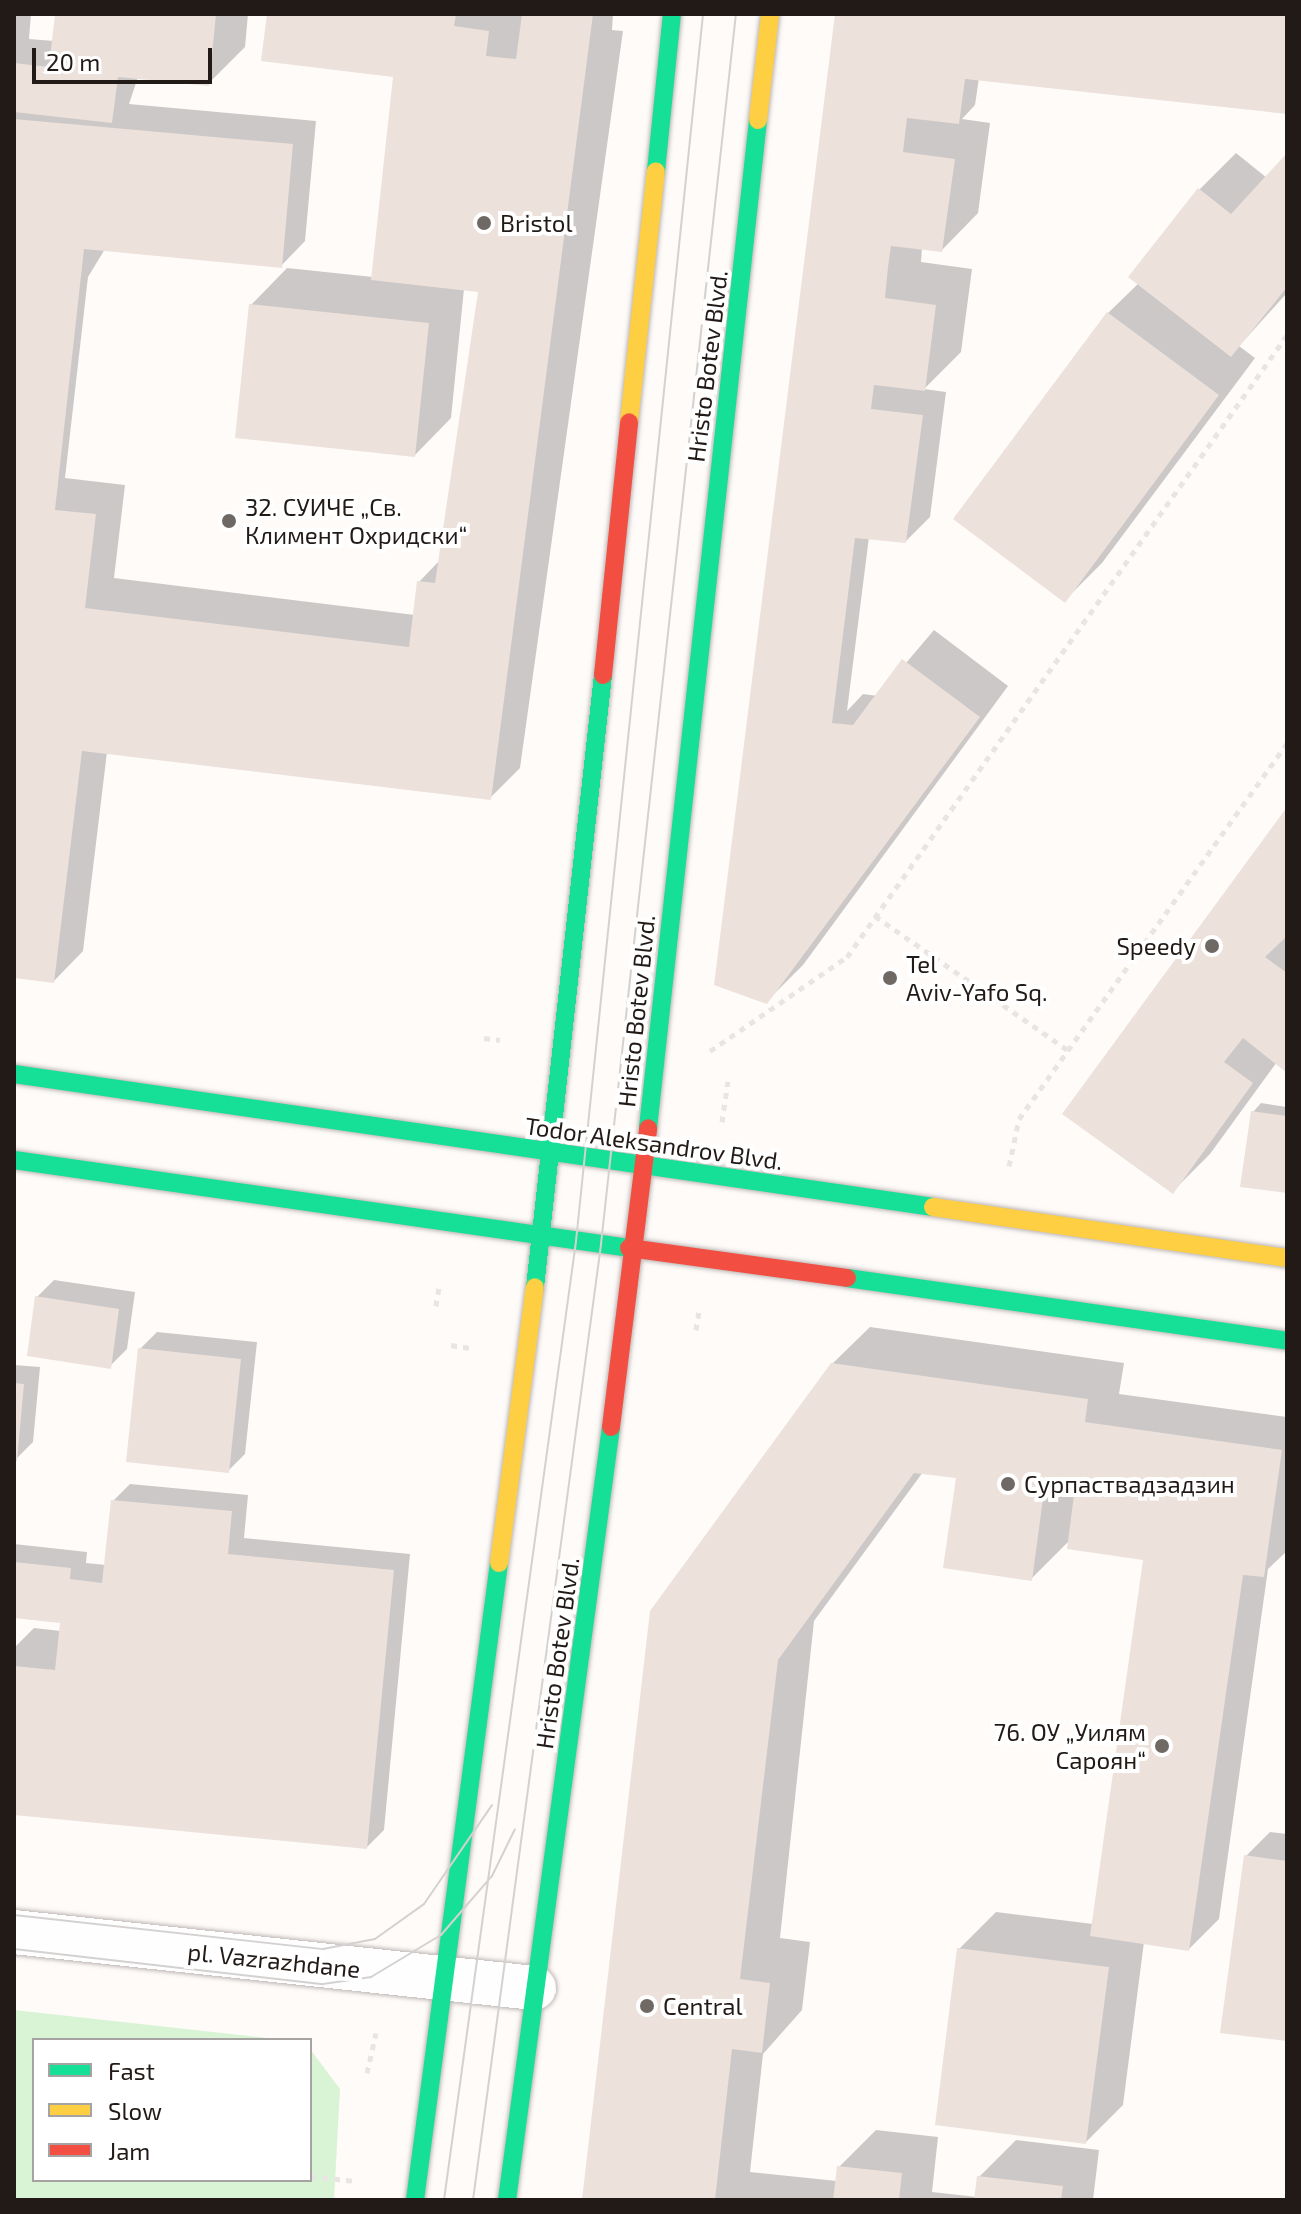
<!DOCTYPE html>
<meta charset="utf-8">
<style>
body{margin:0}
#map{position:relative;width:1301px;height:2214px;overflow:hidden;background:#fefbf9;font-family:"Exo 2",sans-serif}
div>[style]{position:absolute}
.green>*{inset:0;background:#d9f3d5}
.shadow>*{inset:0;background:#0003}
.building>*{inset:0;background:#ece1db}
.path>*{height:5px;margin-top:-2.5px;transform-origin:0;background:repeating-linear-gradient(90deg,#e7e6e5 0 6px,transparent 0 12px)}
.roads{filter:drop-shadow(0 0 2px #bdb7b5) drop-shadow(0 0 2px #bdb7b5)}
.street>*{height:44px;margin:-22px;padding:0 22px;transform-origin:22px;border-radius:22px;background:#fffefe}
.fast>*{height:18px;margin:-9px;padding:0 9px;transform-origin:9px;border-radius:9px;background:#16e098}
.slow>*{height:18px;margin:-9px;padding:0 9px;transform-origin:9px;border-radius:9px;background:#ffcf43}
.jam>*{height:18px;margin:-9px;padding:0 9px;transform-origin:9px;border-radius:9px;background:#f24e42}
.tram>*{height:2px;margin:-1px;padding:0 1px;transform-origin:1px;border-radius:1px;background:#d4d2d1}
.dots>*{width:22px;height:22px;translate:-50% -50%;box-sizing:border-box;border:4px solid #fff;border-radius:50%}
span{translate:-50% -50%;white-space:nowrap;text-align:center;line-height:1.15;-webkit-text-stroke:8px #fff;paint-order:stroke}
.poi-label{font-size:24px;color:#221a16}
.left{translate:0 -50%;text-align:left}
.right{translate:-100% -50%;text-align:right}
.street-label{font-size:24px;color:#221a16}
.frame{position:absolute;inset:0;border:16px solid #221a16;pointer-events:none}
.legend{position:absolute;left:32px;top:2038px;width:280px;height:144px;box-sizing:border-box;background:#fff;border:2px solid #a7a3a2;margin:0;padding:10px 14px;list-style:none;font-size:24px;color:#221a16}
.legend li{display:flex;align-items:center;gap:16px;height:40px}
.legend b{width:40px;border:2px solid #a7a3a2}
.scale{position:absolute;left:32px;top:48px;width:180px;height:36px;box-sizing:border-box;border:4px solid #221a16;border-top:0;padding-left:10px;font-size:24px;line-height:28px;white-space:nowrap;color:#221a16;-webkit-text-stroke:6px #fff;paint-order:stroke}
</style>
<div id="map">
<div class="green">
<div style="clip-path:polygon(14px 2010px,285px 2040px,34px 2040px,34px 2180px,310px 2180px,310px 2049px,340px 2089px,334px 2200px,14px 2200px)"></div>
</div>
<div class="shadow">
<div style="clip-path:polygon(14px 14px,31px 14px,29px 39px,54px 41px,57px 14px,248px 14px,245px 47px,208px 84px,138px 77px,129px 104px,316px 121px,305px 241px,281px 266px,105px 249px,88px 277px,65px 478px,125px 485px,114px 578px,415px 615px,419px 582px,440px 560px,480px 290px,464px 289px,451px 418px,415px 455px,251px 305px,287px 268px,373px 277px,395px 75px,269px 14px,613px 14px,612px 30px,623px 31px,520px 768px,490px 798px,107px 752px,83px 951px,54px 981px,14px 976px)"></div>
<div style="clip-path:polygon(837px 14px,1287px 14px,1287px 112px,979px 78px,975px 105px,962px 119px,990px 123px,978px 213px,942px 250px,922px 248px,921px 262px,972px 269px,961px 352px,924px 389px,946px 392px,930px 517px,906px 541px,869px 537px,847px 711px,863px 694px,878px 696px,934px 630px,1008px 686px,803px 965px,766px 1002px)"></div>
<div style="clip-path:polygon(1236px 153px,1267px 178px,1287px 156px,1287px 293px,1239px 346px,1255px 358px,1102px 563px,1065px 600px,1108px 313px,1139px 283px,1199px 190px)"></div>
<div style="clip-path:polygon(1287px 810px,1287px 1070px,1277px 1062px,1210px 1154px,1173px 1191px)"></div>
<div style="clip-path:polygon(1261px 1103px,1287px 1107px,1287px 1191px,1253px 1112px)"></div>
<div style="clip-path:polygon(54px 1280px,135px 1292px,127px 1349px,110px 1366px,37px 1297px)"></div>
<div style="clip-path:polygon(870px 1327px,1124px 1363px,1119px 1394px,1287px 1417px,1287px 1551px,1268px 1569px,1219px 1919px,1189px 1949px,1144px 1942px,1123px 2105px,1086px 2142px,959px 1949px,996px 1912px,1093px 1924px,1146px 1559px,1070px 1540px,1031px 1579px,958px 1476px,923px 1472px,814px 1621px,780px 1938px,810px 1942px,802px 2010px,763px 2054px,750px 2172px,837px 2181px,839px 2167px,876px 2130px,938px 2137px,932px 2192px,977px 2197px,979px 2177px,1016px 2140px,1099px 2150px,1093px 2200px,584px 2200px,832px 1364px)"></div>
<div style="clip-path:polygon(157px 1332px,257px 1342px,245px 1454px,228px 1471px,140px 1349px)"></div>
<div style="clip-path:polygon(14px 1365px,40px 1367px,33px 1442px,16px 1459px)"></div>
<div style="clip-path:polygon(130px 1484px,248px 1495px,244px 1538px,410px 1554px,384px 1830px,367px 1847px,14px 1813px,14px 1648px,34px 1628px,61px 1631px,62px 1621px,14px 1616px,14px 1544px,87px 1552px,86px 1563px,106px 1565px,113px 1501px)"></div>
<div style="clip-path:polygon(1270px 1832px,1287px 1834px,1287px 2039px,1246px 1856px)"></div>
</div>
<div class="building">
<div style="clip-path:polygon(55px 14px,216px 14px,209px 86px,118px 77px,112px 123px,14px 112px,14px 63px,49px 67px)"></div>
<div style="clip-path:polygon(267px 14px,456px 14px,454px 26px,489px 31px,486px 56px,516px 59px,522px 14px,593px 14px,491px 800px,82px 751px,54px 983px,14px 978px,14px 119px,293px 144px,282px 268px,84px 249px,55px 510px,96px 514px,85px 608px,409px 647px,417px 581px,435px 583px,478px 292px,371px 280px,393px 77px,261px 61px)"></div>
<div style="clip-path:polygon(835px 14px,1287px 14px,1287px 114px,965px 79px,959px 124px,907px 118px,903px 152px,955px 159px,942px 252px,891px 246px,888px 267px,885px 298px,936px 305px,925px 391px,874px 385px,871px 409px,923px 415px,906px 543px,855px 538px,832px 723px,853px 725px,902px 659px,980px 717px,767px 1004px,714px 985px)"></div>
<div style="clip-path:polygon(1287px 153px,1287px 287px,1231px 357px,1128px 277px,1198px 188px,1231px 214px)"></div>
<div style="clip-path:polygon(249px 304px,429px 323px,415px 457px,235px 438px)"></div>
<div style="clip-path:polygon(1107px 312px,1219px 395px,1065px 603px,953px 519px)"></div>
<div style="clip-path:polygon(1287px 807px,1287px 936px,1265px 957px,1287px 973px,1287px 1073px,1243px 1038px,1224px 1062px,1253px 1083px,1173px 1194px,1062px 1114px)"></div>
<div style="clip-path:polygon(1251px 1111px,1287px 1116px,1287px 1193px,1240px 1187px)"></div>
<div style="clip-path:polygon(35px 1296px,119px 1309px,111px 1369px,27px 1356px)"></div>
<div style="clip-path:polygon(138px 1348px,241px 1359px,229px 1473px,126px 1462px)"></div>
<div style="clip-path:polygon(831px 1363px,1088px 1399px,1085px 1422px,1282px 1450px,1264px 1577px,1243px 1575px,1189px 1951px,1090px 1936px,1143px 1560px,1067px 1549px,1074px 1495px,1044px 1491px,1032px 1581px,943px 1568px,956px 1478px,914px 1473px,778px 1660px,740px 1979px,770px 1983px,762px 2053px,732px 2049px,715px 2200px,582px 2200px,650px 1611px)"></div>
<div style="clip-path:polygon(14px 1383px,24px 1384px,17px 1461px,14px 1461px)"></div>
<div style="clip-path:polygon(111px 1500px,232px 1511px,228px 1554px,394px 1570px,367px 1849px,14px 1815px,14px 1666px,55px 1670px,60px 1623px,14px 1618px,14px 1562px,71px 1568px,70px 1579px,102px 1583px)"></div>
<div style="clip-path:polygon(1244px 1855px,1287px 1861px,1287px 2041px,1220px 2033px)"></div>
<div style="clip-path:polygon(957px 1948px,1109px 1967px,1086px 2144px,935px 2125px)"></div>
<div style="clip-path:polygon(837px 2166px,902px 2173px,899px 2200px,833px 2200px)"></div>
<div style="clip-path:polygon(977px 2176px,1063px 2186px,1061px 2200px,974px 2200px)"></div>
</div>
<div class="path">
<div style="left:875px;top:916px;width:235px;rotate:34.8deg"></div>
<div style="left:484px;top:1038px;width:16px;rotate:7deg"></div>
<div style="left:710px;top:1051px;width:166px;rotate:-34.5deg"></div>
<div style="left:847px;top:957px;width:762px;rotate:-54.72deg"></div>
<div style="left:722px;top:1122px;width:41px;rotate:-81.7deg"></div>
<div style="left:1009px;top:1166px;width:48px;rotate:-78deg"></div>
<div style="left:1019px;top:1119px;width:462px;rotate:-54.5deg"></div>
<div style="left:436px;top:1306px;width:19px;rotate:-81deg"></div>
<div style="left:696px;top:1330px;width:19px;rotate:-81deg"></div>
<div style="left:451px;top:1345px;width:19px;rotate:9deg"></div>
<div style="left:367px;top:2073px;width:41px;rotate:-77.3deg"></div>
<div style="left:310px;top:2176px;width:45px;rotate:6.3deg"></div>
</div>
<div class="roads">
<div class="street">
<div style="left:14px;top:1932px;width:523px;rotate:6.15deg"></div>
</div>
<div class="fast">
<div style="left:656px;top:171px;width:158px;rotate:-84.2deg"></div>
<div style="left:14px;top:1074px;width:929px;rotate:8.23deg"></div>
<div style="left:648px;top:1128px;width:1014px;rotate:-83.77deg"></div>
<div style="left:14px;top:1160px;width:621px;rotate:8.14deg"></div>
<div style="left:847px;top:1278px;width:444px;rotate:8.1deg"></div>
<div style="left:535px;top:1287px;width:616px;rotate:-83.66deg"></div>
<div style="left:415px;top:2200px;width:643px;rotate:-82.49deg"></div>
<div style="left:507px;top:2200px;width:780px;rotate:-82.34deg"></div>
</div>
<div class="slow">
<div style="left:758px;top:120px;width:107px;rotate:-83.5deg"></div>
<div style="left:629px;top:422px;width:252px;rotate:-83.9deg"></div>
<div style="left:933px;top:1207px;width:358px;rotate:8.2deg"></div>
<div style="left:499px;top:1563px;width:278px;rotate:-82.6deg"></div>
</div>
<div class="jam">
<div style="left:603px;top:675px;width:254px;rotate:-84.1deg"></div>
<div style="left:629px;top:1248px;width:220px;rotate:7.8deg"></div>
<div style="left:611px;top:1427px;width:301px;rotate:-82.9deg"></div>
</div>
</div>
<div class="tram">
<div style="left:14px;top:1915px;width:311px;rotate:6.3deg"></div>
<div style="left:323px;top:1949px;width:53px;rotate:-10.9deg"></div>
<div style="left:375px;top:1939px;width:60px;rotate:-35.5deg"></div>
<div style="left:424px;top:1904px;width:120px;rotate:-55.5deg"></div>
<div style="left:14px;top:1949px;width:311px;rotate:6.5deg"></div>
<div style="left:323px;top:1984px;width:49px;rotate:-8.3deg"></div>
<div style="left:371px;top:1977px;width:82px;rotate:-31deg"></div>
<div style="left:441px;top:1935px;width:78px;rotate:-49.2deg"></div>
<div style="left:492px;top:1876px;width:52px;rotate:-63.9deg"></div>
<div style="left:444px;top:2200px;width:968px;rotate:-82.16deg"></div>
<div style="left:576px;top:1241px;width:1234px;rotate:-84.09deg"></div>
<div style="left:473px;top:2200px;width:965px;rotate:-82.37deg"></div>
<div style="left:601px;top:1244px;width:1237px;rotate:-83.74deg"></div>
</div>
<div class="dots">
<div style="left:484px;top:223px;background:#6f6965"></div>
<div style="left:229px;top:521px;background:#6f6965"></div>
<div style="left:1212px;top:946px;background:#6f6965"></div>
<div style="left:890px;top:978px;background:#6f6965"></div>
<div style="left:1008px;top:1484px;background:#6f6965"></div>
<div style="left:1162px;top:1746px;background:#6f6965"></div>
<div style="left:647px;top:2006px;background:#6f6965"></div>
</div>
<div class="poi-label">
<span class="left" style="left:500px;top:223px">Bristol</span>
<span class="left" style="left:245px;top:521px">32. СУИЧЕ „Св.<br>Климент Охридски“</span>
<span class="right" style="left:1196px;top:946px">Speedy</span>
<span class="left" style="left:906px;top:978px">Tel<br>Aviv-Yafo Sq.</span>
<span class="left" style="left:1024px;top:1484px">Сурпаствадзадзин</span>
<span class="right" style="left:1146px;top:1746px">76. ОУ „Уилям<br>Сароян“</span>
<span class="left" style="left:663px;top:2006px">Central</span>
</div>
<div class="street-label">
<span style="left:707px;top:366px;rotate:-83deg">Hristo Botev Blvd.</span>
<span style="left:636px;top:1011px;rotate:-84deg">Hristo Botev Blvd.</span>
<span style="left:654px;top:1143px;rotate:8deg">Todor Aleksandrov Blvd.</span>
<span style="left:557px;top:1653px;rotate:-82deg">Hristo Botev Blvd.</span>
<span style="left:274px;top:1960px;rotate:6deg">pl. Vazrazhdane</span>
</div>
<div class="frame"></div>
<ul class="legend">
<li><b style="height:10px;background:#16e098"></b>Fast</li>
<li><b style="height:10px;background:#ffcf43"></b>Slow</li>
<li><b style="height:10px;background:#f24e42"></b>Jam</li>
</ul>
<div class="scale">20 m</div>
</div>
